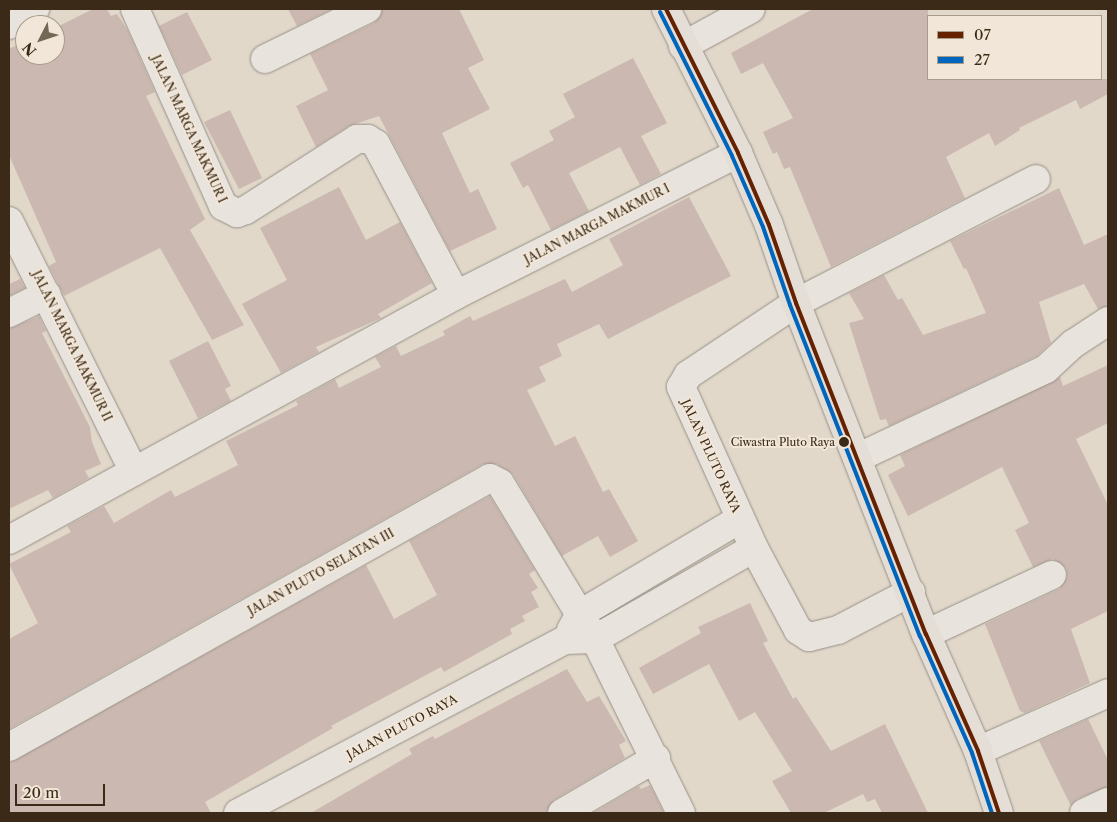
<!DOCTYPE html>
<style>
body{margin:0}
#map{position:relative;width:1117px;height:822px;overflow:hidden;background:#e1d8ca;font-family:"Libre Caslon Text",serif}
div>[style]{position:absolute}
.building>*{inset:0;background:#cbb8b0}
.roads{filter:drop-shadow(0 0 1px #979086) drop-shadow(0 0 1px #979086)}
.minor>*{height:28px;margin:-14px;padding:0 14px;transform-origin:14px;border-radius:14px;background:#e8e3dc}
.major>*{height:28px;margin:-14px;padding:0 14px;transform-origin:14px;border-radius:14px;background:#e4ded6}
.bus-1>*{height:4px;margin:-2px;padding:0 2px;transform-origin:2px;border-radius:2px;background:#620}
.bus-2>*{height:4px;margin:-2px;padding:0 2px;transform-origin:2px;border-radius:2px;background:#0065bd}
.dots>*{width:14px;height:14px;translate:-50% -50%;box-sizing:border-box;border:2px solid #f1e6d7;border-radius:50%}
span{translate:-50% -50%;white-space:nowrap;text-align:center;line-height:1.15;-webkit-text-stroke:4px #f1e6d7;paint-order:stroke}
.bus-label{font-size:11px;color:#3a2a17}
.right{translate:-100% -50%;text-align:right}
.street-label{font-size:12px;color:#3a2a17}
.frame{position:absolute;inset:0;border:10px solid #3a2a17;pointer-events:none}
.legend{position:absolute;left:927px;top:15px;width:175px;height:65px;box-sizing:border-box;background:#f1e6d7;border:1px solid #a89b8a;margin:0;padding:6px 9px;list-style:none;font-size:15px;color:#3a2a17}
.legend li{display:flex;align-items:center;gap:10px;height:25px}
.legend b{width:25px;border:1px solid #a89b8a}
.north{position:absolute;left:15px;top:15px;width:50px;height:50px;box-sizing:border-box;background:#f1e6d7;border:1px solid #a89b8a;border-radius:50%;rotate:229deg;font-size:14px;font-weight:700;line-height:20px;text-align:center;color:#3a2a17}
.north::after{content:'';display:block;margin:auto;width:18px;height:22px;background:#746756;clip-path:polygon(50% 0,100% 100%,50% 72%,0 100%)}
.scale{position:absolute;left:15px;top:784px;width:90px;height:22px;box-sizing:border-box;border:2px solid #3a2a17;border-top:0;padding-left:6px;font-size:15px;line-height:18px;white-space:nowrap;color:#3a2a17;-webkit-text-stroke:4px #f1e6d7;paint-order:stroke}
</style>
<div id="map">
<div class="building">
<div style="clip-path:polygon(93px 9px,107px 9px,111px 16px,117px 14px,128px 31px,155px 92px,146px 96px,205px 219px,190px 230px,244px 325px,212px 340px,160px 248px,64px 296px,49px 266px,56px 262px,9px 155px,9px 49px,25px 41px,25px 55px,55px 55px,55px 28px)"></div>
<div style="clip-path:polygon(288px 9px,332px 9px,297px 26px)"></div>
<div style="clip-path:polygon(382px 9px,459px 9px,484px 60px,468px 68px,490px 109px,442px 133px,470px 193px,478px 189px,497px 229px,450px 251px,379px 116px,349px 126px,316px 147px,296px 106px,328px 90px,310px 54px,374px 23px)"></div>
<div style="clip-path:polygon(813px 9px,928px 9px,928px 79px,1108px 79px,1108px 94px,1080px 109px,1076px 100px,1019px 128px,1020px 130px,995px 146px,989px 133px,946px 157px,965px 198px,831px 267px,790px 167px,784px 169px,777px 152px,773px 154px,763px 132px,793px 118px,763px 63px,741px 74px,731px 53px)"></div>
<div style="clip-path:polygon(187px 12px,212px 60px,182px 75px,159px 26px)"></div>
<div style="clip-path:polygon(633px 58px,667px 123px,641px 136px,661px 174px,640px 185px,620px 147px,569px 173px,589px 211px,551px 230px,528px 185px,523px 188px,510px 163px,554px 140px,549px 131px,575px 117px,563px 94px)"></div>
<div style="clip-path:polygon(230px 110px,262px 178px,239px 189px,204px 122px)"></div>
<div style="clip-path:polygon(339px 187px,366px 240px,400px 222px,432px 283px,378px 314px,381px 318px,316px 347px,319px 352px,281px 373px,242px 304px,287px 280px,260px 228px)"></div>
<div style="clip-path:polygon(1059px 188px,1084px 245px,1108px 234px,1108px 306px,1098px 309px,1084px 284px,1039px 302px,1051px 343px,1037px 356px,889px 426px,886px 419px,880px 420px,849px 323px,864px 319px,849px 293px,884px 275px,898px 300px,902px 298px,923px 335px,986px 313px,966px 268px,964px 269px,950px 241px)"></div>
<div style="clip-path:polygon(689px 197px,731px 276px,608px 339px,599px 324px,557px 344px,562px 356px,539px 367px,546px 381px,527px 390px,555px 446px,575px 436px,603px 492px,609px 489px,638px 541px,610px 557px,598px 536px,562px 556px,513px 474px,497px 464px,483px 464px,9px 729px,9px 639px,38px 623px,9px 564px,71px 532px,67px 526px,104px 506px,114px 523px,171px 490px,175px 497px,238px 465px,226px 441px,298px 405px,296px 401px,335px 379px,339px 388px,381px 367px,375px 357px,396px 346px,401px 356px,445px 335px,443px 331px,470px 316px,473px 321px,565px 279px,572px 292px,623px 265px,609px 239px)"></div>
<div style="clip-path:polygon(20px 279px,25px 288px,9px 296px,9px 284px)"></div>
<div style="clip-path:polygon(39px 316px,46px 331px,42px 333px,90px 427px,92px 442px,101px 464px,85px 471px,89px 478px,53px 498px,48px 490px,9px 509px,9px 329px)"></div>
<div style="clip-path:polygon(208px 341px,231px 386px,225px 389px,231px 401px,198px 418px,169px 361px)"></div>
<div style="clip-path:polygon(1108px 365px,1108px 423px,1076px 439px,1108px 505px,1108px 611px,1071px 629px,1090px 683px,1025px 713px,1020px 711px,985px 624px,1059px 589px,1067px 577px,1066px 568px,1053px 559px,1033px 567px,1015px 530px,1029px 523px,1002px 467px,908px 516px,888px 475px,905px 466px,900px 455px,1060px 377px,1063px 386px)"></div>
<div style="clip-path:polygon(490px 496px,535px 570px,529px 574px,538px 588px,531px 592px,539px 607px,522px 616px,525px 621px,510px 629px,512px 634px,444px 672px,441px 667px,331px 726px,333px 728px,205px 802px,211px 813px,9px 813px,9px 763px,366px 565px,394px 619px,437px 595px,409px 541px)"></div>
<div style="clip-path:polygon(750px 603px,768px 641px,763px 643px,793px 699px,796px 697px,831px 751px,885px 724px,928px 813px,882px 813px,875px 799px,867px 802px,863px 794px,824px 813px,791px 813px,772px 781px,792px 771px,755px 712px,739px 721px,709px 664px,653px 694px,639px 668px,701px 633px,698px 627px)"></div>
<div style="clip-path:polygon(567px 669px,587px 702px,599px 696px,626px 741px,619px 745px,625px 758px,554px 800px,546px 813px,311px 813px,412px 754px,409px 749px,433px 736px,435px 739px)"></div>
<div style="clip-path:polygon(1088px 719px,1108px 760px,1108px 787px,1077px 799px,1071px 806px,1039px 741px)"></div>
<div style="clip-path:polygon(650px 785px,664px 813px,593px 813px,639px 786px,641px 789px)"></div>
</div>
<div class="roads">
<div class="minor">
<div style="left:135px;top:9px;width:216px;rotate:65.9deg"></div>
<div style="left:223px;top:206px;width:16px;rotate:27deg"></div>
<div style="left:237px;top:213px;width:9px;rotate:-18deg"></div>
<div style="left:246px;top:210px;width:132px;rotate:-32.6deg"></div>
<div style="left:357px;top:139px;width:11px"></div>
<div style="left:368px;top:139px;width:9px;rotate:32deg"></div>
<div style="left:376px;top:144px;width:171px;rotate:62.1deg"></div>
<div style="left:9px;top:25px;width:31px;rotate:-32deg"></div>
<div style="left:683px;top:46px;width:77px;rotate:-28.6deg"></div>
<div style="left:265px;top:59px;width:114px;rotate:-26.1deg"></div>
<div style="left:9px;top:221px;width:280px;rotate:63.5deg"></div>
<div style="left:9px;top:313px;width:42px;rotate:-26.6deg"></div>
<div style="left:857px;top:458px;width:209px;rotate:-25.2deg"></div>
<div style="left:1046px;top:369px;width:37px;rotate:-43deg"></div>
<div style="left:1073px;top:344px;width:42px;rotate:-33.3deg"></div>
<div style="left:9px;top:540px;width:510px;rotate:-28.73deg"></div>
<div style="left:456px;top:295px;width:316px;rotate:-26.7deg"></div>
<div style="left:911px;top:592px;width:82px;rotate:152.5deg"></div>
<div style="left:838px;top:630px;width:30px;rotate:166deg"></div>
<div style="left:809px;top:637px;width:13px;rotate:-148deg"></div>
<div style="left:798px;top:630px;width:93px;rotate:-118.2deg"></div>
<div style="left:754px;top:548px;width:177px;rotate:-114.4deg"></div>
<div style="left:681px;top:387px;width:14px;rotate:-60deg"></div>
<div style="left:688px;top:375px;width:130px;rotate:-33.7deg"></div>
<div style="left:796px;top:303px;width:270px;rotate:-27.3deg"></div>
<div style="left:571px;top:630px;width:18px;rotate:-61deg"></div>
<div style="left:580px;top:614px;width:186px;rotate:-30.7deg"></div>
<div style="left:926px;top:634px;width:139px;rotate:-25.1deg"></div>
<div style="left:9px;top:747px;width:551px;rotate:-29.22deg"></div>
<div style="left:490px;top:478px;width:11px;rotate:27deg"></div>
<div style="left:500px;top:483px;width:183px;rotate:58.7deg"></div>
<div style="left:595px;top:639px;width:194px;rotate:63.7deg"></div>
<div style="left:978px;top:751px;width:142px;rotate:-24deg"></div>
<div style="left:238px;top:813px;width:370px;rotate:-27.9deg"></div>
<div style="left:565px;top:640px;width:30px;rotate:-2deg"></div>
<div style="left:595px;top:639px;width:183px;rotate:-29.8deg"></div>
<div style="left:562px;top:813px;width:109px;rotate:-30.3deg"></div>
<div style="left:1084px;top:813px;width:26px;rotate:-25deg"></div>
</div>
<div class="major">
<div style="left:666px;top:9px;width:161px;rotate:63.4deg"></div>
<div style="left:738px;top:153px;width:78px;rotate:66.7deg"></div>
<div style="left:769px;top:225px;width:83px;rotate:70.9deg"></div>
<div style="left:796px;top:303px;width:356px;rotate:68.6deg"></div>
<div style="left:926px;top:634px;width:128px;rotate:66deg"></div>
<div style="left:978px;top:751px;width:65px;rotate:71.3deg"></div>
</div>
</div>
<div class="bus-1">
<div style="left:666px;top:9px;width:161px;rotate:63.4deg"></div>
<div style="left:738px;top:153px;width:78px;rotate:66.7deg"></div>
<div style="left:769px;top:225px;width:83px;rotate:70.9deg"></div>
<div style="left:796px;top:303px;width:356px;rotate:68.6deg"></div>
<div style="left:926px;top:634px;width:128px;rotate:66deg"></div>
<div style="left:978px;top:751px;width:65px;rotate:71.3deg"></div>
</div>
<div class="bus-2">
<div style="left:660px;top:12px;width:161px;rotate:63.4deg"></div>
<div style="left:732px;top:156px;width:77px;rotate:66.4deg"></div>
<div style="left:763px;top:227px;width:83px;rotate:70.9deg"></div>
<div style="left:790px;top:305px;width:356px;rotate:68.6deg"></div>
<div style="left:920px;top:636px;width:128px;rotate:66deg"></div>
<div style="left:972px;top:753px;width:63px;rotate:71.6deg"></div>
</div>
<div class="dots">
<div style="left:844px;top:442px;background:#3a2a17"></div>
</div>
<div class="bus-label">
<span class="right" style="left:835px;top:442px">Ciwastra Pluto Raya</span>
</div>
<div class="street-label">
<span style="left:189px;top:129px;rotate:65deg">JALAN MARGA MAKMUR I</span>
<span style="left:597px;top:224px;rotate:-27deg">JALAN MARGA MAKMUR I</span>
<span style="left:72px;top:346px;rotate:64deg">JALAN MARGA MAKMUR II</span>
<span style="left:711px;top:456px;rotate:65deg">JALAN PLUTO RAYA</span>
<span style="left:321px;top:572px;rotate:-29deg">JALAN PLUTO SELATAN III</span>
<span style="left:402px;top:727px;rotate:-28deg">JALAN PLUTO RAYA</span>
</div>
<div class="frame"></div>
<ul class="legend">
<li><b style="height:6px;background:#620"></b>07</li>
<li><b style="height:6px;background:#0065bd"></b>27</li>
</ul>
<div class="north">N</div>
<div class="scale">20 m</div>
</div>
